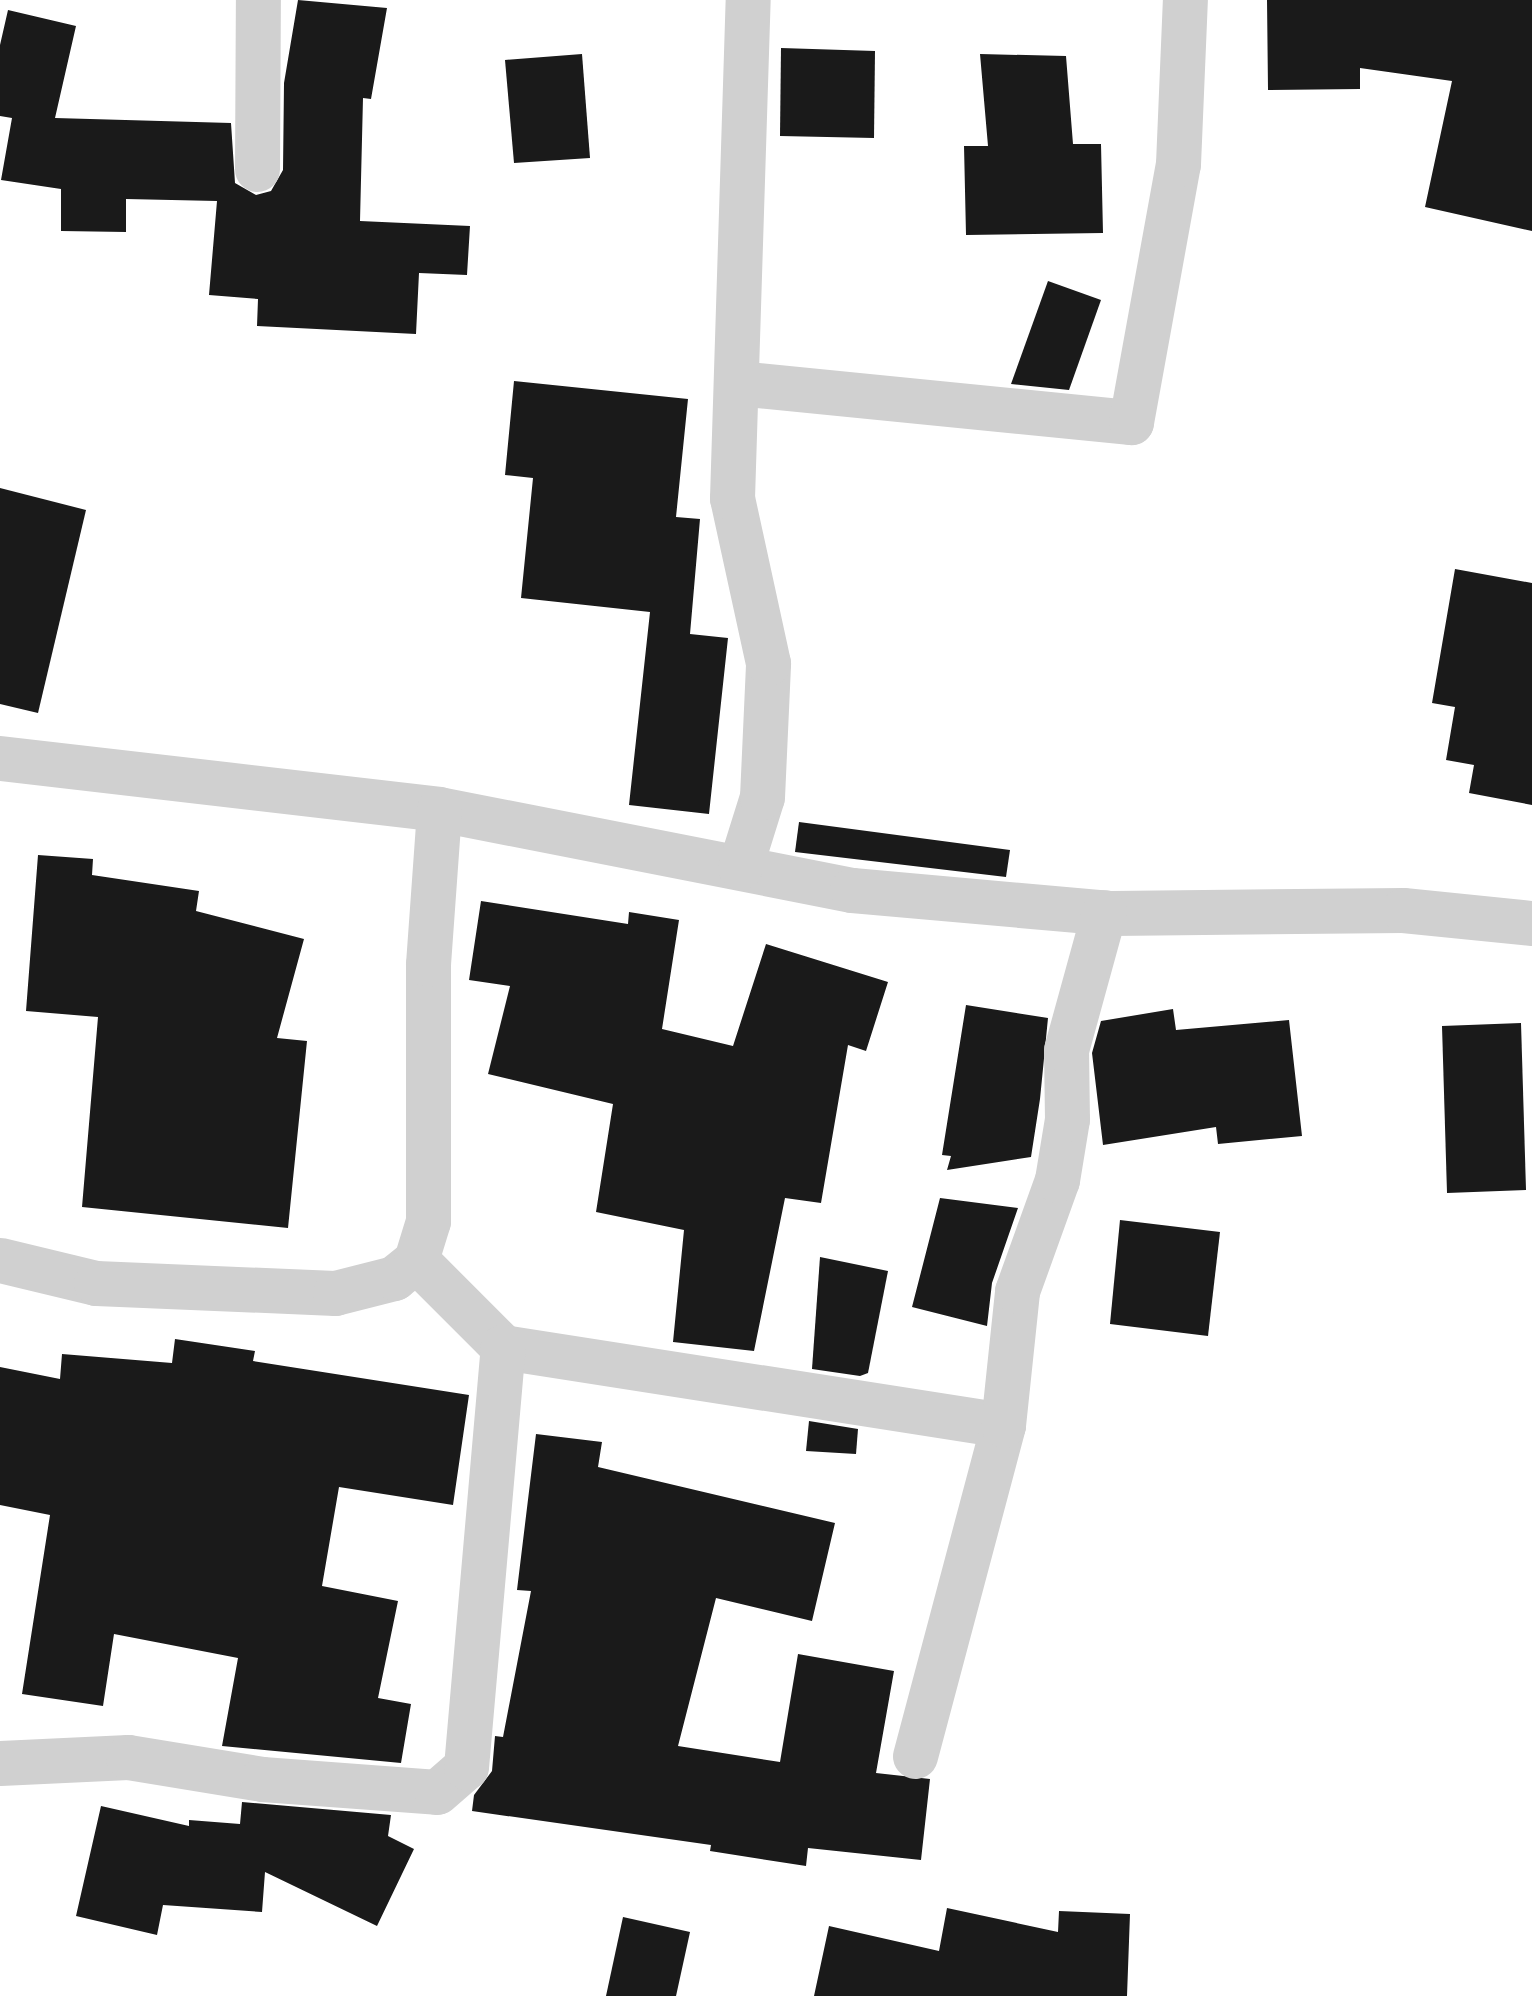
<!DOCTYPE html>
<style>
body{margin:0}
#map{position:relative;width:1532px;height:1996px;overflow:hidden;background:#fff;font-family:Quicksand,sans-serif}
div>[style]{position:absolute}
.building>*{inset:0;background:#1a1a1a}
.street>*{height:45px;margin:-22.5px;padding:0 22.5px;transform-origin:22.5px;border-radius:22.5px;background:#d0d0d0}
span{translate:-50% -50%;white-space:nowrap;text-align:center;line-height:1.15;-webkit-text-stroke:10px #fff;paint-order:stroke}
</style>
<div id="map">
<div class="building">
<div style="clip-path:polygon(298px 0,387px 8px,371px 99px,363px 98px,360px 221px,470px 226px,467px 275px,419px 273px,416px 334px,257px 326px,258px 299px,209px 295px,217px 201px,126px 199px,126px 232px,61px 231px,61px 189px,1px 180px,12px 118px,0 116px,0 45px,8px 10px,76px 26px,55px 118px,231px 123px,235px 183px,256px 195px,271px 191px,283px 170px,284px 83px)"></div>
<div style="clip-path:polygon(1267px 0,1532px 0,1532px 231px,1425px 207px,1452px 81px,1360px 68px,1360px 89px,1268px 90px)"></div>
<div style="clip-path:polygon(781px 48px,875px 51px,874px 138px,780px 136px)"></div>
<div style="clip-path:polygon(582px 54px,590px 158px,514px 163px,505px 60px)"></div>
<div style="clip-path:polygon(980px 54px,1066px 56px,1073px 144px,1101px 144px,1103px 233px,966px 235px,964px 146px,988px 146px)"></div>
<div style="clip-path:polygon(1048px 281px,1101px 300px,1069px 390px,1011px 384px)"></div>
<div style="clip-path:polygon(514px 381px,688px 399px,676px 517px,700px 519px,690px 634px,728px 638px,709px 814px,629px 805px,650px 612px,521px 598px,533px 478px,505px 475px)"></div>
<div style="clip-path:polygon(0 488px,86px 510px,38px 713px,0 704px)"></div>
<div style="clip-path:polygon(1455px 569px,1532px 583px,1532px 805px,1469px 793px,1474px 765px,1446px 760px,1455px 707px,1432px 703px)"></div>
<div style="clip-path:polygon(799px 822px,1010px 850px,1006px 877px,795px 852px)"></div>
<div style="clip-path:polygon(38px 855px,93px 859px,92px 875px,199px 891px,196px 911px,304px 939px,277px 1038px,307px 1041px,288px 1228px,82px 1207px,98px 1017px,26px 1011px)"></div>
<div style="clip-path:polygon(481px 901px,628px 924px,629px 912px,679px 920px,662px 1029px,733px 1046px,766px 944px,888px 982px,866px 1051px,848px 1045px,821px 1203px,785px 1198px,754px 1351px,673px 1342px,684px 1230px,596px 1212px,613px 1104px,488px 1074px,510px 986px,469px 980px)"></div>
<div style="clip-path:polygon(966px 1005px,1048px 1018px,1040px 1099px,1031px 1157px,947px 1170px,951px 1156px,942px 1155px)"></div>
<div style="clip-path:polygon(1173px 1009px,1176px 1030px,1289px 1020px,1302px 1136px,1218px 1144px,1216px 1127px,1103px 1145px,1092px 1053px,1101px 1021px)"></div>
<div style="clip-path:polygon(1521px 1023px,1526px 1190px,1447px 1193px,1442px 1026px)"></div>
<div style="clip-path:polygon(940px 1198px,1018px 1208px,992px 1283px,987px 1326px,912px 1307px)"></div>
<div style="clip-path:polygon(1120px 1220px,1220px 1232px,1208px 1336px,1110px 1324px)"></div>
<div style="clip-path:polygon(820px 1257px,888px 1271px,868px 1373px,860px 1376px,812px 1369px)"></div>
<div style="clip-path:polygon(175px 1339px,255px 1351px,253px 1361px,469px 1395px,453px 1505px,339px 1487px,322px 1586px,398px 1601px,378px 1698px,411px 1704px,401px 1763px,222px 1746px,238px 1658px,114px 1634px,103px 1706px,22px 1694px,50px 1515px,0 1505px,0 1367px,60px 1379px,62px 1354px,172px 1363px)"></div>
<div style="clip-path:polygon(809px 1421px,858px 1429px,856px 1454px,806px 1451px)"></div>
<div style="clip-path:polygon(536px 1434px,602px 1442px,598px 1467px,835px 1523px,812px 1621px,716px 1598px,678px 1746px,780px 1762px,798px 1654px,894px 1671px,876px 1773px,930px 1779px,921px 1860px,808px 1848px,806px 1866px,710px 1851px,711px 1845px,472px 1811px,474px 1795px,492px 1771px,495px 1736px,503px 1737px,531px 1591px,517px 1590px)"></div>
<div style="clip-path:polygon(242px 1802px,391px 1815px,388px 1836px,414px 1849px,377px 1926px,265px 1872px,262px 1912px,163px 1905px,157px 1935px,76px 1916px,101px 1806px,189px 1826px,189px 1820px,240px 1824px)"></div>
<div style="clip-path:polygon(947px 1908px,1058px 1932px,1059px 1911px,1130px 1914px,1127px 1996px,814px 1996px,829px 1926px,939px 1951px)"></div>
<div style="clip-path:polygon(623px 1917px,690px 1932px,676px 1996px,606px 1996px)"></div>
</div>
<div class="street">
<div style="left:257px;top:169px;width:169px;rotate:-89.7deg"></div>
<div style="left:738px;top:383px;width:395px;rotate:5.7deg"></div>
<div style="left:1131px;top:422px;width:262px;rotate:-79.7deg"></div>
<div style="left:1178px;top:164px;width:164px;rotate:-87.6deg"></div>
<div style="left:0;top:758px;width:442px;rotate:6.6deg"></div>
<div style="left:439px;top:809px;width:421px;rotate:11.1deg"></div>
<div style="left:852px;top:890px;width:261px;rotate:5.1deg"></div>
<div style="left:1112px;top:913px;width:291px;rotate:-0.6deg"></div>
<div style="left:1403px;top:910px;width:130px;rotate:5.8deg"></div>
<div style="left:740px;top:867px;width:73px;rotate:-72.6deg"></div>
<div style="left:762px;top:797px;width:134px;rotate:-87.4deg"></div>
<div style="left:768px;top:663px;width:169px;rotate:-102.3deg"></div>
<div style="left:732px;top:498px;width:498px;rotate:-88.2deg"></div>
<div style="left:0;top:1260px;width:99px;rotate:13.5deg"></div>
<div style="left:96px;top:1283px;width:239px;rotate:2.4deg"></div>
<div style="left:335px;top:1293px;width:61px;rotate:-14.3deg"></div>
<div style="left:394px;top:1278px;width:28px;rotate:-39deg"></div>
<div style="left:416px;top:1260px;width:41px;rotate:-72.9deg"></div>
<div style="left:428px;top:1221px;width:257px;rotate:-90deg"></div>
<div style="left:428px;top:964px;width:155px;rotate:-85.9deg"></div>
<div style="left:416px;top:1260px;width:123px;rotate:45deg"></div>
<div style="left:503px;top:1347px;width:506px;rotate:8.87deg"></div>
<div style="left:915px;top:1756px;width:342px;rotate:-75.1deg"></div>
<div style="left:1003px;top:1425px;width:135px;rotate:-84deg"></div>
<div style="left:1017px;top:1291px;width:118px;rotate:-70.2deg"></div>
<div style="left:1057px;top:1180px;width:62px;rotate:-80.7deg"></div>
<div style="left:1067px;top:1119px;width:69px;rotate:-90.8deg"></div>
<div style="left:1066px;top:1050px;width:143px;rotate:-74.6deg"></div>
<div style="left:0;top:1763px;width:128px;rotate:-2.7deg"></div>
<div style="left:128px;top:1757px;width:136px;rotate:9.3deg"></div>
<div style="left:262px;top:1779px;width:175px;rotate:4.2deg"></div>
<div style="left:437px;top:1792px;width:38px;rotate:-41deg"></div>
<div style="left:466px;top:1767px;width:422px;rotate:-85deg"></div>
</div>
</div>
